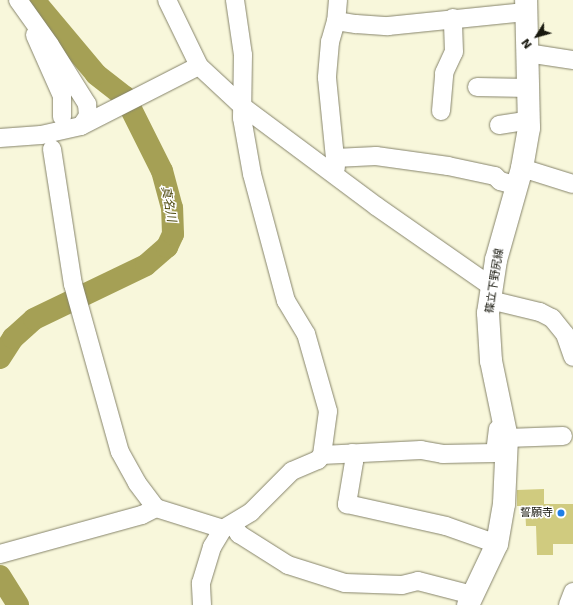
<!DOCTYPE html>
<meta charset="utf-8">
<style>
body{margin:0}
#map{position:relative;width:573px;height:605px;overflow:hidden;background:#f8f7db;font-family:"DejaVu Sans","Noto Sans JP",sans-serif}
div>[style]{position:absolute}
.river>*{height:22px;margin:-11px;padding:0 11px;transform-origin:11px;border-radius:11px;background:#a5a055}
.building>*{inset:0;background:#d0cb7f}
.roads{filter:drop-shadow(0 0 1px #86846b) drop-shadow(0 0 1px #86846b)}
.minor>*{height:18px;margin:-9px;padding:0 9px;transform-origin:9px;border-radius:9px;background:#fff}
.major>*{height:22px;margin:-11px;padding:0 11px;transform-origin:11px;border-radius:11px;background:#fff}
.dots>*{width:11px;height:11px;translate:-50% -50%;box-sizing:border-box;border:2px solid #fff;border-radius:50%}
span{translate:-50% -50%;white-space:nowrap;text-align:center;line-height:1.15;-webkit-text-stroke:3px #fff;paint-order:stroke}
.street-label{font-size:11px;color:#18180e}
.poi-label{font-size:11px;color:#18180e}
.right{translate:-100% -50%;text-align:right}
.water-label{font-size:12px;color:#4d490e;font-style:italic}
.north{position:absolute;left:517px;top:16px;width:40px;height:40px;-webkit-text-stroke:3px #fff;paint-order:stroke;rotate:233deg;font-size:11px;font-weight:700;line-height:16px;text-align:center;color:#18180e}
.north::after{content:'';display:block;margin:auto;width:14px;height:18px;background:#18180e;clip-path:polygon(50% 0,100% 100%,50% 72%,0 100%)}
</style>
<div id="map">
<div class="river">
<div style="left:0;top:358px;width:24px;rotate:-57deg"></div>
<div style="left:13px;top:338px;width:28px;rotate:-42deg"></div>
<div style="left:34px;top:319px;width:124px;rotate:-25.7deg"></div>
<div style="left:146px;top:265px;width:28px;rotate:-41deg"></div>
<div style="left:167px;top:247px;width:14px;rotate:-65deg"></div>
<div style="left:173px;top:234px;width:26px;rotate:-92deg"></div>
<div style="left:172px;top:208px;width:38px;rotate:-105deg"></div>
<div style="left:162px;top:171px;width:83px;rotate:-116.6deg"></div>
<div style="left:125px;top:97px;width:37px;rotate:-142deg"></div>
<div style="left:96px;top:74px;width:97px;rotate:-130deg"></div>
<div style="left:0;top:576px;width:34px;rotate:58deg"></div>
</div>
<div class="building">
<div style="clip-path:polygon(544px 489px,544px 504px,573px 504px,573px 544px,553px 544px,553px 555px,537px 555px,536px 526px,526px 526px,525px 506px,517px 506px,517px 490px)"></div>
</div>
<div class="roads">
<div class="minor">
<div style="left:18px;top:0;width:55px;rotate:54.6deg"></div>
<div style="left:50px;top:45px;width:70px;rotate:57.9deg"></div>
<div style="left:87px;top:104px;width:12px;rotate:85deg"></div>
<div style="left:88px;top:116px;width:12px;rotate:125deg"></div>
<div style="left:167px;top:0;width:73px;rotate:64.1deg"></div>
<div style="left:199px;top:66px;width:59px;rotate:42.9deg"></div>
<div style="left:242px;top:106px;width:167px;rotate:36.7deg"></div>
<div style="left:376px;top:206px;width:141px;rotate:34.9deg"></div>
<div style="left:338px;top:0;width:21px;rotate:95deg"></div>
<div style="left:336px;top:21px;width:20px;rotate:9deg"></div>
<div style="left:356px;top:24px;width:32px;rotate:4deg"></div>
<div style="left:388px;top:26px;width:138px;rotate:-5.8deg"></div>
<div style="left:336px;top:21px;width:22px;rotate:106deg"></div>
<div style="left:330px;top:42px;width:36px;rotate:95deg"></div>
<div style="left:327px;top:78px;width:90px;rotate:84.3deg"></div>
<div style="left:35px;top:35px;width:67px;rotate:66.1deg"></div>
<div style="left:62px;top:96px;width:21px;rotate:90deg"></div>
<div style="left:527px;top:53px;width:47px;rotate:8.7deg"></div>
<div style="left:477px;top:87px;width:51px;rotate:1.1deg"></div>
<div style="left:441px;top:111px;width:38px;rotate:-85deg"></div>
<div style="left:444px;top:73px;width:23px;rotate:-65deg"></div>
<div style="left:454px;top:52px;width:34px;rotate:-92deg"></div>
<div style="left:499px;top:125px;width:30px;rotate:-9deg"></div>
<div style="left:0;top:138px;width:41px;rotate:-4.2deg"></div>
<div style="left:41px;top:135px;width:41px;rotate:-12.7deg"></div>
<div style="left:81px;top:126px;width:132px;rotate:-27deg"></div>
<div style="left:52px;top:149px;width:137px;rotate:81.2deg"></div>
<div style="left:73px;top:284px;width:174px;rotate:74.4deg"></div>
<div style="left:120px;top:452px;width:35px;rotate:61deg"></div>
<div style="left:137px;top:483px;width:31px;rotate:53deg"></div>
<div style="left:156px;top:508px;width:70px;rotate:17.4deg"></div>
<div style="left:335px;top:158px;width:41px;rotate:-2.8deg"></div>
<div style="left:376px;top:156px;width:73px;rotate:7.9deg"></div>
<div style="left:448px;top:166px;width:48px;rotate:12deg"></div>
<div style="left:495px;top:176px;width:7px;rotate:45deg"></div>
<div style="left:500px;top:181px;width:18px;rotate:16deg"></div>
<div style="left:522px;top:168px;width:53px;rotate:17.4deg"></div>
<div style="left:490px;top:300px;width:51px;rotate:13.5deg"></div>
<div style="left:540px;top:312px;width:13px;rotate:27deg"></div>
<div style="left:552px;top:318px;width:21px;rotate:51deg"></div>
<div style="left:565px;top:334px;width:24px;rotate:71deg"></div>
<div style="left:507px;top:438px;width:56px;rotate:-2deg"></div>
<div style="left:352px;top:453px;width:9px;rotate:77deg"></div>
<div style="left:354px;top:462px;width:43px;rotate:99.5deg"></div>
<div style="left:347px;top:504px;width:101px;rotate:12.5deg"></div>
<div style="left:446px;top:526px;width:54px;rotate:19.4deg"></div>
<div style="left:322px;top:455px;width:99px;rotate:-2.9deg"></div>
<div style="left:421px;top:450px;width:22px;rotate:10deg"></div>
<div style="left:443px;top:454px;width:52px;rotate:-1.1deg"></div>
<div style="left:495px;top:453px;width:24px;rotate:-83deg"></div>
<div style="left:233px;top:525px;width:11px;rotate:56deg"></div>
<div style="left:239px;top:534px;width:58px;rotate:32.3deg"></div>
<div style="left:288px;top:565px;width:60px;rotate:17.5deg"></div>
<div style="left:345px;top:583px;width:57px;rotate:2deg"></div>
<div style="left:402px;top:585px;width:16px;rotate:-14deg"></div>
<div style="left:418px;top:581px;width:56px;rotate:14.5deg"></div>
<div style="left:0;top:554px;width:147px;rotate:-15.4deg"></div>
<div style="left:142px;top:515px;width:16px;rotate:-27deg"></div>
<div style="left:202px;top:605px;width:22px;rotate:-93deg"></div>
<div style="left:201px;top:583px;width:38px;rotate:-73deg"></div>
<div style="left:212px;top:547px;width:21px;rotate:-59deg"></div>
<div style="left:223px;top:529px;width:33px;rotate:-31deg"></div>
<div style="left:251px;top:512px;width:58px;rotate:-45deg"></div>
<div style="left:292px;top:471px;width:28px;rotate:-23deg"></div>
<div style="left:318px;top:460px;width:6px;rotate:-51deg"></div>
<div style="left:322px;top:455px;width:44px;rotate:-82.2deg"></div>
<div style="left:328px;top:411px;width:80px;rotate:-105.9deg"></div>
<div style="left:306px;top:334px;width:39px;rotate:-121deg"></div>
<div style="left:286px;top:301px;width:131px;rotate:-105deg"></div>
<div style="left:252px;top:174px;width:57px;rotate:-100.1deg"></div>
<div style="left:242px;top:118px;width:63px;rotate:-89.1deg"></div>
<div style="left:243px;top:55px;width:56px;rotate:-98.3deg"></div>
<div style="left:568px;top:605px;width:14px;rotate:-69deg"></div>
</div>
<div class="major">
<div style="left:468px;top:605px;width:68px;rotate:-64.6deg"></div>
<div style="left:497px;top:544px;width:41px;rotate:-80.1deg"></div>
<div style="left:504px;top:504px;width:66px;rotate:-87.4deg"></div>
<div style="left:507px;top:438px;width:79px;rotate:-101.7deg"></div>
<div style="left:491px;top:361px;width:48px;rotate:-93.6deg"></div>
<div style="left:488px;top:313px;width:54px;rotate:-81.4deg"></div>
<div style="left:496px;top:260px;width:96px;rotate:-74.2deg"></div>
<div style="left:522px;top:168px;width:41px;rotate:-80.1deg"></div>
<div style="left:529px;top:128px;width:128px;rotate:-91.3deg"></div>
</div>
</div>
<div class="dots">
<div style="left:561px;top:513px;background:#1e7ee7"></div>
</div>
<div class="street-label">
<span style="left:495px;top:281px;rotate:-81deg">篠立下野尻線</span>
</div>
<div class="poi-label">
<span class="right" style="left:553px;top:513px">誓願寺</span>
</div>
<div class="water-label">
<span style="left:168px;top:204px;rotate:80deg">真名川</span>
</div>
<div class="north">N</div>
</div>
